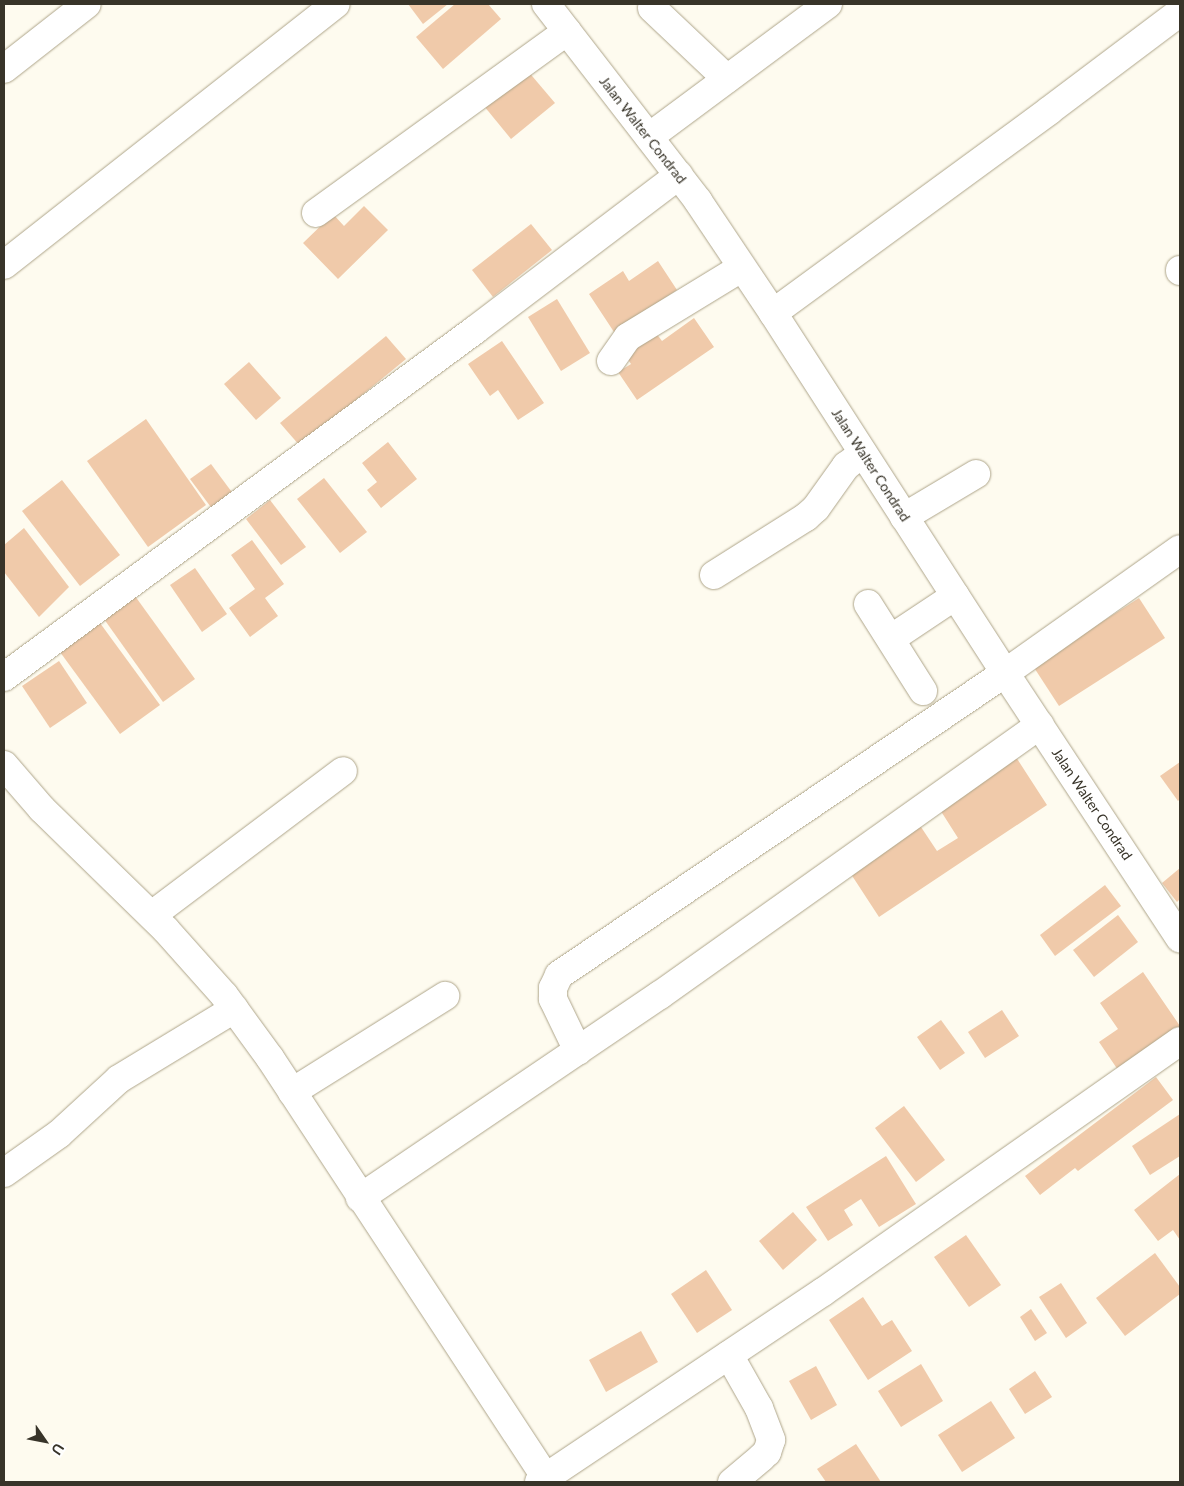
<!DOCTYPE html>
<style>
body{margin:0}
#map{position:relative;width:1184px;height:1486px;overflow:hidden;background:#fefbef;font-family:Lato,sans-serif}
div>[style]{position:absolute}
.building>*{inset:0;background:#f0caaa}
.roads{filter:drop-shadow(0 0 1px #aea58a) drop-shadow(0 0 1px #aea58a)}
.minor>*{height:28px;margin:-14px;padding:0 14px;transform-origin:14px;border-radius:14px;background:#fff}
span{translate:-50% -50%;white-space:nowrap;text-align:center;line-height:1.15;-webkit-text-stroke:4px #fff;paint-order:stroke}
.street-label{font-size:14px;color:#383429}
.frame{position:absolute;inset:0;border:5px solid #383429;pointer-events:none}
.north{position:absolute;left:20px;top:1416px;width:50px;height:50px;-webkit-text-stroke:4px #fff;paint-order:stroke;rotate:123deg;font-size:14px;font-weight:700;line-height:20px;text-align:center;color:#383429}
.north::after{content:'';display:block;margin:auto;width:18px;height:22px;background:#383429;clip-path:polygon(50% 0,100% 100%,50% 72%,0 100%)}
</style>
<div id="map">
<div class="building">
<div style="clip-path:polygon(408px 4px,448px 4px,423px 24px)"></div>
<div style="clip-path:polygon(455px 4px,488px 4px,501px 19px,443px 69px,416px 37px)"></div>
<div style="clip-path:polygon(527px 70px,555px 103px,511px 139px,484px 106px)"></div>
<div style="clip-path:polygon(364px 206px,388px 230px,338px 279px,303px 243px,333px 214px,344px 226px)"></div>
<div style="clip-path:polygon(531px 224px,552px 250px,493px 297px,472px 270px)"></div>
<div style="clip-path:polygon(658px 261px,677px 290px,614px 332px,589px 294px,623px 271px,629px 281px)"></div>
<div style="clip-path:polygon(557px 299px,590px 353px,561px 371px,528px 317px)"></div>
<div style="clip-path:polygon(694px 318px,714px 347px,637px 400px,618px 372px,631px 364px,625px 355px,656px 333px,662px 341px)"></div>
<div style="clip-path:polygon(386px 336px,406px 359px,300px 446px,280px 423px)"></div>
<div style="clip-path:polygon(502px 341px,544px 403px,518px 420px,498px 390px,490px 396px,468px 364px)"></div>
<div style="clip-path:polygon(249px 362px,281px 398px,256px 420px,224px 384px)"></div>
<div style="clip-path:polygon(146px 419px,206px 505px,148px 547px,87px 461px)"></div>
<div style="clip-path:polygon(388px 442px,417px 479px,381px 508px,367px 490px,377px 482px,362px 463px)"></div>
<div style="clip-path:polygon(211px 464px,234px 495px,213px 510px,190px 479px)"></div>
<div style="clip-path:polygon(324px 478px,367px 532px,340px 553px,297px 499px)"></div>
<div style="clip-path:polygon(62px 480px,120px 555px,80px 586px,22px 511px)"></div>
<div style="clip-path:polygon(270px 500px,306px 547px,281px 565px,246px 519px)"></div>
<div style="clip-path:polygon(24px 528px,69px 587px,39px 617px,4px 572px,4px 545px)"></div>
<div style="clip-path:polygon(252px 540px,284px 584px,265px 598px,278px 616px,250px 637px,229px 608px,255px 589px,231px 555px)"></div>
<div style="clip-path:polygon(195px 568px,227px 614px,202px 632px,170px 585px)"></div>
<div style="clip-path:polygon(135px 596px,195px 679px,163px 702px,104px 619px)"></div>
<div style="clip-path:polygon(1139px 598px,1165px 638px,1059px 706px,1033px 666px)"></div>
<div style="clip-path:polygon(100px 623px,160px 705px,120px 734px,60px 652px)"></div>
<div style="clip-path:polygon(59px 661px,87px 703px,50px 728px,22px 686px)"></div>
<div style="clip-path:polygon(1014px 754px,1047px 805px,879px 917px,847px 868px,917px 821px,937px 851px,958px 838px,937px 805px)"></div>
<div style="clip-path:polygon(1180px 762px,1180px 799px,1178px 801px,1160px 776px)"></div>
<div style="clip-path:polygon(1180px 868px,1180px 899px,1177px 902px,1162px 883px)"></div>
<div style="clip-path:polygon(1105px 885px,1121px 906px,1055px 956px,1040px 935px)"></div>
<div style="clip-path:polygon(1118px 915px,1138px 942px,1094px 977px,1073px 950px)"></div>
<div style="clip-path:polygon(1143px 972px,1180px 1026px,1118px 1070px,1099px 1042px,1118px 1029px,1100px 1003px)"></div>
<div style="clip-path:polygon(1002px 1010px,1019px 1036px,985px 1058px,968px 1032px)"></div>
<div style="clip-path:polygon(941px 1020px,965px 1053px,940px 1070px,917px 1037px)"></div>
<div style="clip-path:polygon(1156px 1077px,1173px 1100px,1078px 1171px,1075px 1168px,1040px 1195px,1025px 1176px)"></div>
<div style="clip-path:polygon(904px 1106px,945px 1160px,916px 1182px,875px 1128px)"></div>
<div style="clip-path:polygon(1180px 1114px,1180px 1156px,1150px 1175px,1132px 1146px)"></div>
<div style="clip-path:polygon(886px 1156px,916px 1204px,879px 1227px,861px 1199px,844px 1210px,853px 1225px,828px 1241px,806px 1207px)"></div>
<div style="clip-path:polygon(1180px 1174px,1180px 1240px,1173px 1230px,1158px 1241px,1134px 1210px)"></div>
<div style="clip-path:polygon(793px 1212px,817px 1240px,783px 1270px,759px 1241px)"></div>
<div style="clip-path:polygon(966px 1235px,1001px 1285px,969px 1307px,934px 1257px)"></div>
<div style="clip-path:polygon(1155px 1253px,1180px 1287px,1180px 1294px,1125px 1336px,1096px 1298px)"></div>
<div style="clip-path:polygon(706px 1270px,732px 1310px,697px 1333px,671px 1294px)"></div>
<div style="clip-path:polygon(1061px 1283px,1087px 1323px,1066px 1338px,1039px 1297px)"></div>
<div style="clip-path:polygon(863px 1297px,882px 1326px,892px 1320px,912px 1351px,868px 1380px,829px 1320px)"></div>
<div style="clip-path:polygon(1031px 1309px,1047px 1333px,1035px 1341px,1020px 1317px)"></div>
<div style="clip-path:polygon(641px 1331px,658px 1362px,606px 1392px,589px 1360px)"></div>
<div style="clip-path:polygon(921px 1364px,943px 1401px,901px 1427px,878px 1391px)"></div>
<div style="clip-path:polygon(816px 1366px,837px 1405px,811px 1420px,789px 1381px)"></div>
<div style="clip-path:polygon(1035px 1371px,1052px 1397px,1025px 1414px,1009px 1389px)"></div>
<div style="clip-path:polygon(991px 1401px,1015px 1438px,962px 1472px,938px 1435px)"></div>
<div style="clip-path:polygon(856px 1444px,881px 1482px,826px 1482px,817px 1469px)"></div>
</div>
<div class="roads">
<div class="minor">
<div style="left:546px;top:4px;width:249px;rotate:52.3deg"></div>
<div style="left:698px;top:201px;width:135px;rotate:56.2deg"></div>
<div style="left:773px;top:313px;width:428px;rotate:57.2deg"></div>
<div style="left:1005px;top:673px;width:318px;rotate:56.6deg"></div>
<div style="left:652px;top:8px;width:103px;rotate:43.4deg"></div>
<div style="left:4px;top:69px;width:105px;rotate:-38.1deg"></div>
<div style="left:649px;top:137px;width:223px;rotate:-36.6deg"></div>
<div style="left:316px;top:213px;width:310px;rotate:-35.9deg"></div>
<div style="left:4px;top:265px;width:422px;rotate:-38.2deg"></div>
<div style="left:1180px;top:271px;width:1px;rotate:-90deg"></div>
<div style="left:773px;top:313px;width:343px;rotate:-36.2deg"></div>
<div style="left:1050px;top:110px;width:163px;rotate:-37deg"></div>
<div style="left:611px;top:361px;width:29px;rotate:-55deg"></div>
<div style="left:628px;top:337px;width:132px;rotate:-31.4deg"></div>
<div style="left:904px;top:517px;width:84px;rotate:-30.8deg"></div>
<div style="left:714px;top:575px;width:109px;rotate:-32.2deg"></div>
<div style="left:806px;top:517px;width:13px;rotate:-42deg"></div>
<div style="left:816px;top:508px;width:52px;rotate:-54.5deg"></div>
<div style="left:846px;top:466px;width:21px;rotate:-37deg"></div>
<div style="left:868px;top:604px;width:103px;rotate:57.7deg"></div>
<div style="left:892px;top:638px;width:76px;rotate:-33.7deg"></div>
<div style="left:4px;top:677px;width:585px;rotate:-36.38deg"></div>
<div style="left:475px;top:330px;width:256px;rotate:-37.2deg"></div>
<div style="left:4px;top:765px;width:58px;rotate:49.2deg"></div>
<div style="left:42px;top:809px;width:173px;rotate:44.3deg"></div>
<div style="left:166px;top:930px;width:87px;rotate:48.3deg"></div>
<div style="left:224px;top:995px;width:78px;rotate:53.9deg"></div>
<div style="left:270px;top:1058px;width:503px;rotate:56.69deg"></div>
<div style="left:152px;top:915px;width:239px;rotate:-37deg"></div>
<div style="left:578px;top:1051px;width:58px;rotate:-115.7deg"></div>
<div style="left:553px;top:999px;width:11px;rotate:-90deg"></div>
<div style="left:553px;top:988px;width:14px;rotate:-65deg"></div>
<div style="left:559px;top:975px;width:539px;rotate:-34.1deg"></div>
<div style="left:1005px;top:673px;width:214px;rotate:-35.3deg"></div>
<div style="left:292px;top:1092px;width:181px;rotate:-32.1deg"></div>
<div style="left:4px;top:1173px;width:67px;rotate:-35.3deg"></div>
<div style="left:59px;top:1134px;width:81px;rotate:-42.5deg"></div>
<div style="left:119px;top:1079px;width:135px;rotate:-31.3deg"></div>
<div style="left:360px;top:1198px;width:362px;rotate:-34.1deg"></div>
<div style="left:660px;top:995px;width:466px;rotate:-35.4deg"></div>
<div style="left:729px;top:1355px;width:61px;rotate:60.5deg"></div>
<div style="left:759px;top:1408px;width:34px;rotate:69deg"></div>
<div style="left:771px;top:1440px;width:13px;rotate:108deg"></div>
<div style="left:767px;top:1452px;width:8px;rotate:135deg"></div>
<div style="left:761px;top:1458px;width:38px;rotate:140deg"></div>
<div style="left:539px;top:1482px;width:342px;rotate:-33.8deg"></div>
<div style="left:823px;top:1292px;width:436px;rotate:-35.1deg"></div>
</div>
</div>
<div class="street-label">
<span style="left:643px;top:130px;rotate:52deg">Jalan Walter Condrad</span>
<span style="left:871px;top:465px;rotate:57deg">Jalan Walter Condrad</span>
<span style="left:1092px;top:804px;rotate:56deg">Jalan Walter Condrad</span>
</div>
<div class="frame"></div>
<div class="north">U</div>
</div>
